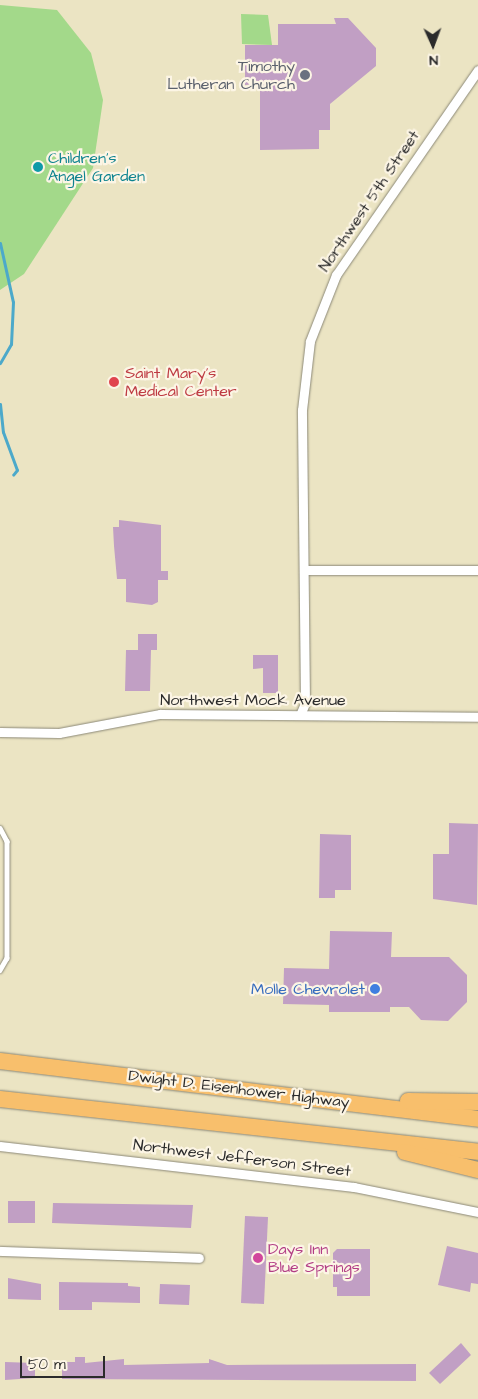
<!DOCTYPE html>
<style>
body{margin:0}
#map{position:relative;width:478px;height:1399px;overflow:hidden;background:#ebe4c3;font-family:"Architects Daughter",sans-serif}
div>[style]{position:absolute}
.green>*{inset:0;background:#a3d98a}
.stream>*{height:3px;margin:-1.5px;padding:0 1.5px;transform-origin:1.5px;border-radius:1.5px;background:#4ca9ca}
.building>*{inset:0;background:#c19fc4}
.roads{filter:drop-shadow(0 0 1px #8b8877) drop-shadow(0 0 1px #8b8877)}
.service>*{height:4.5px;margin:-2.25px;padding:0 2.25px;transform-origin:2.25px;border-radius:2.25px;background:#fff}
.minor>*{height:9px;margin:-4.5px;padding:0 4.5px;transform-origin:4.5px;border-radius:4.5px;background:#fff}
.motorway>*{height:16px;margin:-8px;padding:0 8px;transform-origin:8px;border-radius:8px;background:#f8bf6c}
.dots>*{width:14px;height:14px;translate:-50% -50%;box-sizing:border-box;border:2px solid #fcf5e5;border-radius:50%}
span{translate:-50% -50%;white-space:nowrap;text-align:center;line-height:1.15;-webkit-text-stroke:4.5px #fcf5e5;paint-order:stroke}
.worship-label{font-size:16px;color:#5b616d}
.right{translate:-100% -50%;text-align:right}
.culture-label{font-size:16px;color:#0d838f}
.left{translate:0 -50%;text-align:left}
.street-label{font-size:16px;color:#2b2b2b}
.health-label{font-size:16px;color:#be3a42}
.shop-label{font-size:16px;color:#366cbe}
.hotel-label{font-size:16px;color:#b23c85}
.north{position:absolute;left:408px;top:20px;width:50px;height:50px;-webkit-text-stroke:4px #fcf5e5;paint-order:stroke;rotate:178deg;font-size:14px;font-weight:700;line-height:20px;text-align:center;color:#2b2b2b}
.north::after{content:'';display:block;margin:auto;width:18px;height:22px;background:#2b2b2b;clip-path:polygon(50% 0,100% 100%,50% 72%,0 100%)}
.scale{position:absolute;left:20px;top:1356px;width:85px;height:22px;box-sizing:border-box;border:2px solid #2b2b2b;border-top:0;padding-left:6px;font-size:15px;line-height:18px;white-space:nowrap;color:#2b2b2b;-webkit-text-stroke:4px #fcf5e5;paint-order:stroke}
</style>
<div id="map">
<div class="green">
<div style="clip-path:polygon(0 5px,57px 10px,91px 53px,103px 100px,93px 168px,24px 274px,0 290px)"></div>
<div style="clip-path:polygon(241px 14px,268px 15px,272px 45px,242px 44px)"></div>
</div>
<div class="stream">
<div style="left:0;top:243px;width:60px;rotate:77.6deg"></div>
<div style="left:13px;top:302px;width:42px;rotate:92.7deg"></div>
<div style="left:11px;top:344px;width:22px;rotate:120deg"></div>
<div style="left:0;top:404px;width:28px;rotate:84deg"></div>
<div style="left:3px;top:432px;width:40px;rotate:69.8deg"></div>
<div style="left:17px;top:470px;width:6px;rotate:129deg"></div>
</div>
<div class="building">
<div style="clip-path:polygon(334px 18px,348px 18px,376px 48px,376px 66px,330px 104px,330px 130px,319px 130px,319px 149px,260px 150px,260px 84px,245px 85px,245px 45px,278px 45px,278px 24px,336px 24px)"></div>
<div style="clip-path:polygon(119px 520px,161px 525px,161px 571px,168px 571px,168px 580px,158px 580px,158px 602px,152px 605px,126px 602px,126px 579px,117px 579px,114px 546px,113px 527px,119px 527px)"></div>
<div style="clip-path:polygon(138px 634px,157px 634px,157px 650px,151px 650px,150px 691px,125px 691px,126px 650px,138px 650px)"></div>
<div style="clip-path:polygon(253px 655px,278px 655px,278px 693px,263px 693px,263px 668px,253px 669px)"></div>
<div style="clip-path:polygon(449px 823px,478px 824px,477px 905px,433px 899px,433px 854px,449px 854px)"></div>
<div style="clip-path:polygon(320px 834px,351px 835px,351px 890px,335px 890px,335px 898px,319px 898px)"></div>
<div style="clip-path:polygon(330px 931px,392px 932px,391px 957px,449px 957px,467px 975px,467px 1002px,448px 1021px,421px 1020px,409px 1007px,390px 1007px,390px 1012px,329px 1012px,329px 1005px,283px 1004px,284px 968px,329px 969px)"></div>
<div style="clip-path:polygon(8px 1201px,35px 1201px,35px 1223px,8px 1223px)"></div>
<div style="clip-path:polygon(53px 1203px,193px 1205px,191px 1228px,52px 1223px)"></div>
<div style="clip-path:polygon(245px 1216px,268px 1217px,264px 1304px,241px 1303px)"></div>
<div style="clip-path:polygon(447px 1246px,478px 1253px,478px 1284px,471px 1283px,470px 1292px,438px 1285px)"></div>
<div style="clip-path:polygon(337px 1249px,370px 1249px,370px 1296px,337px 1296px,337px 1287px,333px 1287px,333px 1253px)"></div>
<div style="clip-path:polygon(8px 1278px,41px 1284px,41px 1300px,8px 1299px)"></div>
<div style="clip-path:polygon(59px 1282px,128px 1283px,128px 1286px,140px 1287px,140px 1303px,92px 1302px,92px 1310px,59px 1310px)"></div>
<div style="clip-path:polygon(160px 1284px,190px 1285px,189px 1305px,159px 1304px)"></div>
<div style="clip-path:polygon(461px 1343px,471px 1355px,440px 1384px,429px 1373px)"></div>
<div style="clip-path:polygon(75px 1357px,85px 1357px,85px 1363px,124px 1359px,124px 1365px,209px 1363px,209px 1359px,227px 1365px,416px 1364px,416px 1381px,62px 1379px,62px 1362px,75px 1362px)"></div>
<div style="clip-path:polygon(5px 1362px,35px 1363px,35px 1378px,5px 1380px)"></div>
</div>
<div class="roads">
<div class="service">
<div style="left:0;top:828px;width:15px;rotate:62deg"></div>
<div style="left:7px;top:841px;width:117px;rotate:90deg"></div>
<div style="left:7px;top:958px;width:14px;rotate:120deg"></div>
</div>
<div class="minor">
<div style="left:304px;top:570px;width:174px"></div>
<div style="left:300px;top:715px;width:13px;rotate:-67deg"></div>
<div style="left:305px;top:703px;width:293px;rotate:-90.6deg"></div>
<div style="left:302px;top:410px;width:69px;rotate:-83.4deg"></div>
<div style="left:310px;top:341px;width:71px;rotate:-68.5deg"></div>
<div style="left:336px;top:275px;width:249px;rotate:-55.3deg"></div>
<div style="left:0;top:732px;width:59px;rotate:1deg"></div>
<div style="left:59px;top:733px;width:103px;rotate:-10.7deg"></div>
<div style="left:160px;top:714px;width:318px;rotate:0.5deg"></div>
<div style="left:0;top:1146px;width:356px;rotate:6.6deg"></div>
<div style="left:354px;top:1187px;width:126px;rotate:11.4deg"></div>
<div style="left:0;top:1251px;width:199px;rotate:2deg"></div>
</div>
<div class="motorway">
<div style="left:0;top:1061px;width:482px;rotate:6.9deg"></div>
<div style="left:0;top:1099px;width:481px;rotate:6.3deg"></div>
<div style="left:408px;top:1101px;width:70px;rotate:0.8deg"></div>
<div style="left:405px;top:1152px;width:75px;rotate:13.9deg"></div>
</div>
</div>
<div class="dots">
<div style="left:305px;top:75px;background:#6b7280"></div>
<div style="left:38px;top:167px;background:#0f9aa8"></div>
<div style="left:114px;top:382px;background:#e0444e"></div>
<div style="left:375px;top:989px;background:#3f7fe0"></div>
<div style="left:258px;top:1258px;background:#d1479c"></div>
</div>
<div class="worship-label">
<span class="right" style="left:295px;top:75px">Timothy<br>Lutheran Church</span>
</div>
<div class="culture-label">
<span class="left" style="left:48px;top:167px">Children's<br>Angel Garden</span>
</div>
<div class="street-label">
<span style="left:369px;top:201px;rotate:-56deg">Northwest 5th Street</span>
<span style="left:253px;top:700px">Northwest Mock Avenue</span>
<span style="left:239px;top:1089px;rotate:7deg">Dwight D. Eisenhower Highway</span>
<span style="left:242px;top:1158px;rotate:7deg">Northwest Jefferson Street</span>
</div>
<div class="health-label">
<span class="left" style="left:125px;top:382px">Saint Mary's<br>Medical Center</span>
</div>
<div class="shop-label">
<span class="right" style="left:365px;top:989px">Molle Chevrolet</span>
</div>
<div class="hotel-label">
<span class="left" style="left:268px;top:1258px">Days Inn<br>Blue Springs</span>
</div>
<div class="north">N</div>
<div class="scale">50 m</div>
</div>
